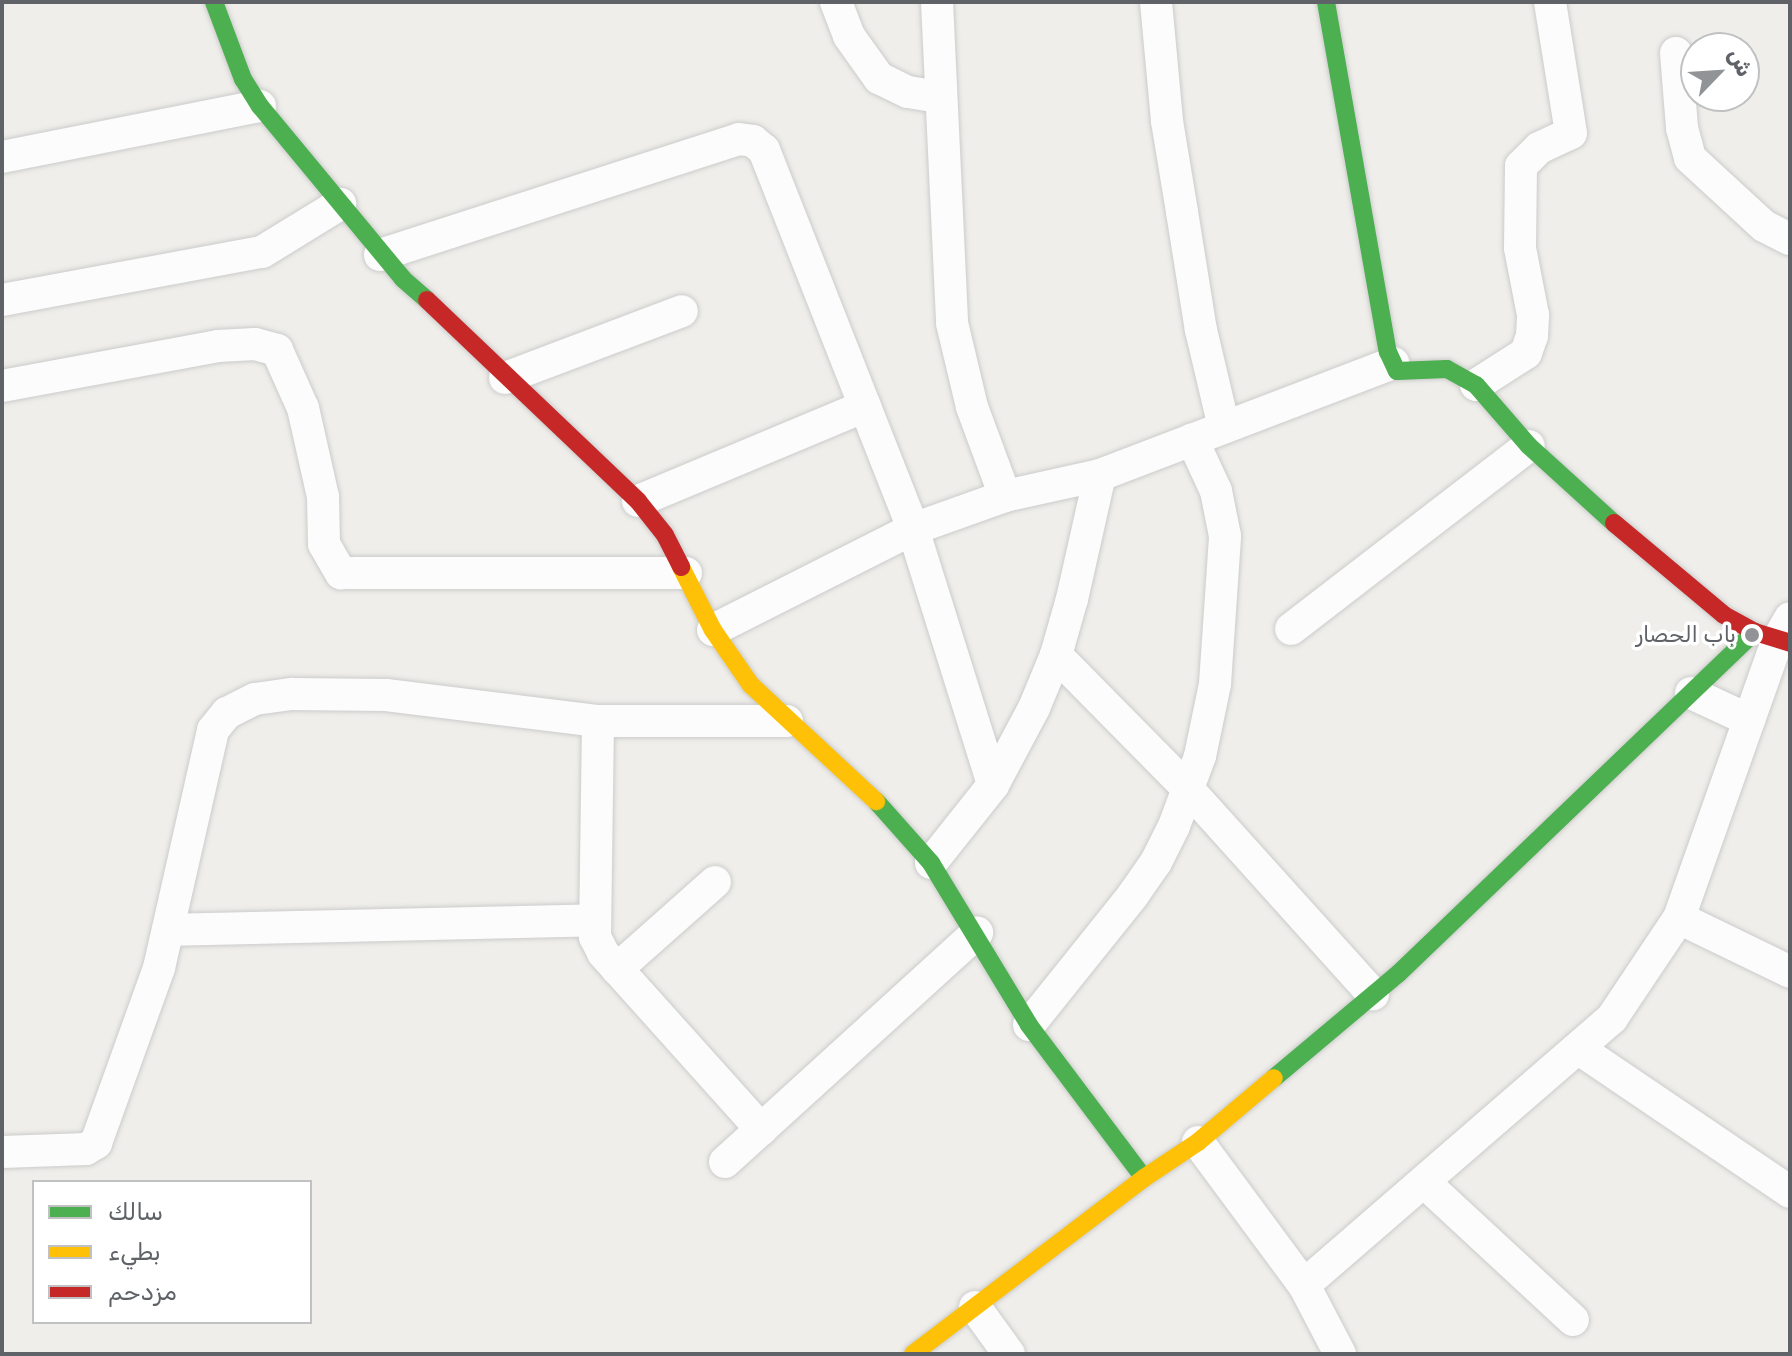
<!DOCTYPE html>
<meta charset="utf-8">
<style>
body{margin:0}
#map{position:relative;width:1792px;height:1356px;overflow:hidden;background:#efeeea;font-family:Rubik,"Noto Sans Arabic",sans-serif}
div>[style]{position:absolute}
.roads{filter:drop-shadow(0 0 2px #cbcccc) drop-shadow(0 0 2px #cbcccc)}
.street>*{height:32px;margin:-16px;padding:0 16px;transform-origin:16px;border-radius:16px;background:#fdfcfc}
.fast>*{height:18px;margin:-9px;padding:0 9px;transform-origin:9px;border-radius:9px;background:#4caf50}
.slow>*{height:18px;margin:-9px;padding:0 9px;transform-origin:9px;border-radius:9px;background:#ffc107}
.jam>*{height:18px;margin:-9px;padding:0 9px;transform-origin:9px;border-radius:9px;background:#c62828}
.dots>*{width:22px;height:22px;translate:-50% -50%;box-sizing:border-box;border:4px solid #fff;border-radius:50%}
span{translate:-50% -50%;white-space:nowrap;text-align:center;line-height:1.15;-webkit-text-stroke:7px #fff;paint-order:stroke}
.poi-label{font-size:22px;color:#5f6368}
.right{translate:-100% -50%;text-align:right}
.frame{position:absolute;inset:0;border:4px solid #5f6368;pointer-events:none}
.legend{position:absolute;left:32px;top:1180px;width:280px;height:144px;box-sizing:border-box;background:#fff;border:2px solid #bfc1c3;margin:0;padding:10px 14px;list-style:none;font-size:24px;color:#5f6368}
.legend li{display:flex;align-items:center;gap:16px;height:40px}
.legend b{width:40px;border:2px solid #bfc1c3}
.north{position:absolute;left:1680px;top:32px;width:80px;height:80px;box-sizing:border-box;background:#fff;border:2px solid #bfc1c3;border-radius:50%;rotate:65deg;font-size:22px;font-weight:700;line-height:32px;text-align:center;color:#5f6368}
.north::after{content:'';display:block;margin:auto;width:28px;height:36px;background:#919496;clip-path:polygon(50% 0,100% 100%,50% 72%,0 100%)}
</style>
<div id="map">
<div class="roads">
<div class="street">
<div style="left:836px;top:2px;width:36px;rotate:69deg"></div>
<div style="left:849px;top:36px;width:52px;rotate:54.5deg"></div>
<div style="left:879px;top:78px;width:32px;rotate:26deg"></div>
<div style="left:908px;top:92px;width:33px;rotate:9deg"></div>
<div style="left:937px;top:2px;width:321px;rotate:87.3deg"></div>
<div style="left:952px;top:323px;width:86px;rotate:76.6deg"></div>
<div style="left:972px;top:407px;width:95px;rotate:69.7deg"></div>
<div style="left:1156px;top:2px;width:120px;rotate:84.7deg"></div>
<div style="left:1167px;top:121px;width:92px;rotate:80.6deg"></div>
<div style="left:1182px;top:212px;width:120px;rotate:80.9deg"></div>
<div style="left:1201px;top:330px;width:100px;rotate:76.7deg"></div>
<div style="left:1676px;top:53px;width:75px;rotate:85.4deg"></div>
<div style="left:1682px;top:128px;width:31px;rotate:75deg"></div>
<div style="left:1690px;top:158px;width:100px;rotate:42.6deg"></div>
<div style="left:1764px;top:226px;width:29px;rotate:27deg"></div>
<div style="left:2px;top:157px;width:263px;rotate:-11.2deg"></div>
<div style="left:380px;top:255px;width:377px;rotate:-17.9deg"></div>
<div style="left:739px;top:139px;width:14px;rotate:8deg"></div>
<div style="left:753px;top:141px;width:14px;rotate:39deg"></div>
<div style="left:764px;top:150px;width:407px;rotate:68.5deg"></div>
<div style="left:913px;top:529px;width:268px;rotate:72.6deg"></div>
<div style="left:2px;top:300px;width:264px;rotate:-10.5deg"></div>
<div style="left:262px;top:252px;width:92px;rotate:-31.6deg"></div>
<div style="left:505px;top:378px;width:189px;rotate:-20.7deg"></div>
<div style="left:1476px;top:385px;width:59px;rotate:-32.6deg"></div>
<div style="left:1526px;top:353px;width:18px;rotate:-71deg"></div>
<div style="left:1532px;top:336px;width:21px;rotate:-87deg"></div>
<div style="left:1533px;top:315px;width:68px;rotate:-101deg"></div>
<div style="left:1520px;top:248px;width:82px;rotate:-89.3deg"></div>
<div style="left:1521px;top:166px;width:25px;rotate:-45deg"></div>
<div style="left:1539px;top:148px;width:35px;rotate:-25deg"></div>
<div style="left:1571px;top:133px;width:133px;rotate:-99.1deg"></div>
<div style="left:2px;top:386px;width:220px;rotate:-10.5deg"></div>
<div style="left:218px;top:346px;width:37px;rotate:-3deg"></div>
<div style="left:255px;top:344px;width:23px;rotate:15deg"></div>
<div style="left:277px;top:350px;width:64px;rotate:65.9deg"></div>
<div style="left:303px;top:408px;width:91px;rotate:77.3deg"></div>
<div style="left:323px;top:497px;width:47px;rotate:88.8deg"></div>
<div style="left:324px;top:544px;width:34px;rotate:60deg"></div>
<div style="left:341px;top:573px;width:345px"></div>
<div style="left:638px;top:501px;width:246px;rotate:-22.7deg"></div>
<div style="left:1291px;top:629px;width:300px;rotate:-37.6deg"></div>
<div style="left:713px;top:630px;width:224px;rotate:-26.8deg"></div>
<div style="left:913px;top:529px;width:98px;rotate:-19.7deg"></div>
<div style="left:1005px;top:496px;width:97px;rotate:-12.5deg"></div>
<div style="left:1100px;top:475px;width:314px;rotate:-20.9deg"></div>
<div style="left:1056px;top:655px;width:190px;rotate:45.4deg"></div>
<div style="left:1189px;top:790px;width:275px;rotate:48deg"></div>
<div style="left:1691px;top:693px;width:64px;rotate:25deg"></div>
<div style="left:598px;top:721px;width:216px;rotate:90.8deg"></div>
<div style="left:595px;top:937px;width:18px;rotate:63deg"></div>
<div style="left:603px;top:953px;width:237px;rotate:48.1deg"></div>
<div style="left:931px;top:863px;width:100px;rotate:-51.5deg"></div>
<div style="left:993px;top:785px;width:87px;rotate:-62deg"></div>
<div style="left:1034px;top:708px;width:57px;rotate:-67.5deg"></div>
<div style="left:1056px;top:655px;width:58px;rotate:-74.1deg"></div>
<div style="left:1072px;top:599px;width:127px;rotate:-77.3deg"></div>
<div style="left:1679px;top:918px;width:123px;rotate:25.9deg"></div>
<div style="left:168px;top:930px;width:425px;rotate:-1.3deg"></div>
<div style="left:617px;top:969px;width:131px;rotate:-41.6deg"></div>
<div style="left:1029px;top:1025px;width:166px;rotate:-51.3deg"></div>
<div style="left:1133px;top:895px;width:40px;rotate:-55.1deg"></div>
<div style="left:1156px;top:862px;width:40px;rotate:-63.4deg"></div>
<div style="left:1174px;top:826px;width:75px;rotate:-69.6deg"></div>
<div style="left:1200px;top:756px;width:74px;rotate:-78.2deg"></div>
<div style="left:1215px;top:684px;width:148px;rotate:-86.1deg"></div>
<div style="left:1225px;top:536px;width:46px;rotate:-101.3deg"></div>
<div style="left:1216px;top:491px;width:57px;rotate:-114.8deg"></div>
<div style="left:1579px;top:1049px;width:255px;rotate:34.1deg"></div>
<div style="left:1198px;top:1142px;width:178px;rotate:53.5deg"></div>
<div style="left:1304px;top:1285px;width:78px;rotate:62.4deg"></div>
<div style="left:2px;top:1152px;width:84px;rotate:-2deg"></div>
<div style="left:86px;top:1149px;width:12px;rotate:-31deg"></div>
<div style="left:96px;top:1143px;width:186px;rotate:-70.2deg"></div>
<div style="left:159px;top:968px;width:244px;rotate:-77.2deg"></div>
<div style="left:213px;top:730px;width:22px;rotate:-51deg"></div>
<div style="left:227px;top:713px;width:31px;rotate:-27deg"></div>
<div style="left:255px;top:699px;width:37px;rotate:-8deg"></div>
<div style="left:292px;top:694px;width:94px;rotate:0.6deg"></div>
<div style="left:386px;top:695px;width:214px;rotate:7deg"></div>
<div style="left:598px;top:721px;width:189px"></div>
<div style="left:725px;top:1162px;width:341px;rotate:-42.3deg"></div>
<div style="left:1424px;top:1182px;width:203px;rotate:42.8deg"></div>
<div style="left:1304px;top:1285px;width:408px;rotate:-40.9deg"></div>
<div style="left:1612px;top:1018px;width:120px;rotate:-56.2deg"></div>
<div style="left:1679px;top:918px;width:296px;rotate:-70.5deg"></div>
<div style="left:1778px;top:639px;width:24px;rotate:-60deg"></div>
<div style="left:975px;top:1307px;width:58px;rotate:54.1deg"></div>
</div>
<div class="fast">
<div style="left:214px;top:2px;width:82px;rotate:69.4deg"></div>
<div style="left:243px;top:79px;width:32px;rotate:58deg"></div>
<div style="left:260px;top:106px;width:224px;rotate:50.4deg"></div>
<div style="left:403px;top:279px;width:32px;rotate:41deg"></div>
<div style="left:1326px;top:2px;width:355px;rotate:80deg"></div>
<div style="left:1388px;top:352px;width:21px;rotate:65deg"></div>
<div style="left:1397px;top:371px;width:50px;rotate:-2.3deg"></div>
<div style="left:1447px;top:369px;width:33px;rotate:29deg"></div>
<div style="left:1476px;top:385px;width:81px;rotate:49deg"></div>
<div style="left:1529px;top:446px;width:115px;rotate:42.2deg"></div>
<div style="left:876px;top:801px;width:83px;rotate:48.4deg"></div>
<div style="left:931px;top:863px;width:189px;rotate:58.8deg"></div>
<div style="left:1029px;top:1025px;width:191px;rotate:53.1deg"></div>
<div style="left:1274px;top:1078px;width:163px;rotate:-40deg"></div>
<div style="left:1399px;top:973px;width:493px;rotate:-43.8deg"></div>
</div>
<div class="slow">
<div style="left:681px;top:567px;width:71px;rotate:63.1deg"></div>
<div style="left:713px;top:630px;width:67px;rotate:55.4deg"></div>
<div style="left:751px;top:685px;width:171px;rotate:42.9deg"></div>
<div style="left:913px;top:1354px;width:290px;rotate:-37.3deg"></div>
<div style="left:1144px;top:1178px;width:65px;rotate:-33.7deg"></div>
<div style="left:1198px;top:1142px;width:99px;rotate:-40.1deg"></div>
</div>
<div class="jam">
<div style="left:427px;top:300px;width:291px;rotate:43.6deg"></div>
<div style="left:638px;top:501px;width:43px;rotate:51.5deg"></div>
<div style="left:665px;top:535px;width:36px;rotate:63deg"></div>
<div style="left:1614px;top:523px;width:143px;rotate:39.9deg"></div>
<div style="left:1724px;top:615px;width:35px;rotate:29deg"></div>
<div style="left:1755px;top:632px;width:37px;rotate:17deg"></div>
</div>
</div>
<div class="dots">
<div style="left:1752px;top:635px;background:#919496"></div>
</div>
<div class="poi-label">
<span class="right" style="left:1736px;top:635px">باب الحصار</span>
</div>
<div class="frame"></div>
<ul class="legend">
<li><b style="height:10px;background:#4caf50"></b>سالك</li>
<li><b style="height:10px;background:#ffc107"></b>بطيء</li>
<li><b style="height:10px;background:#c62828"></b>مزدحم</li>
</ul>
<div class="north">ش</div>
</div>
